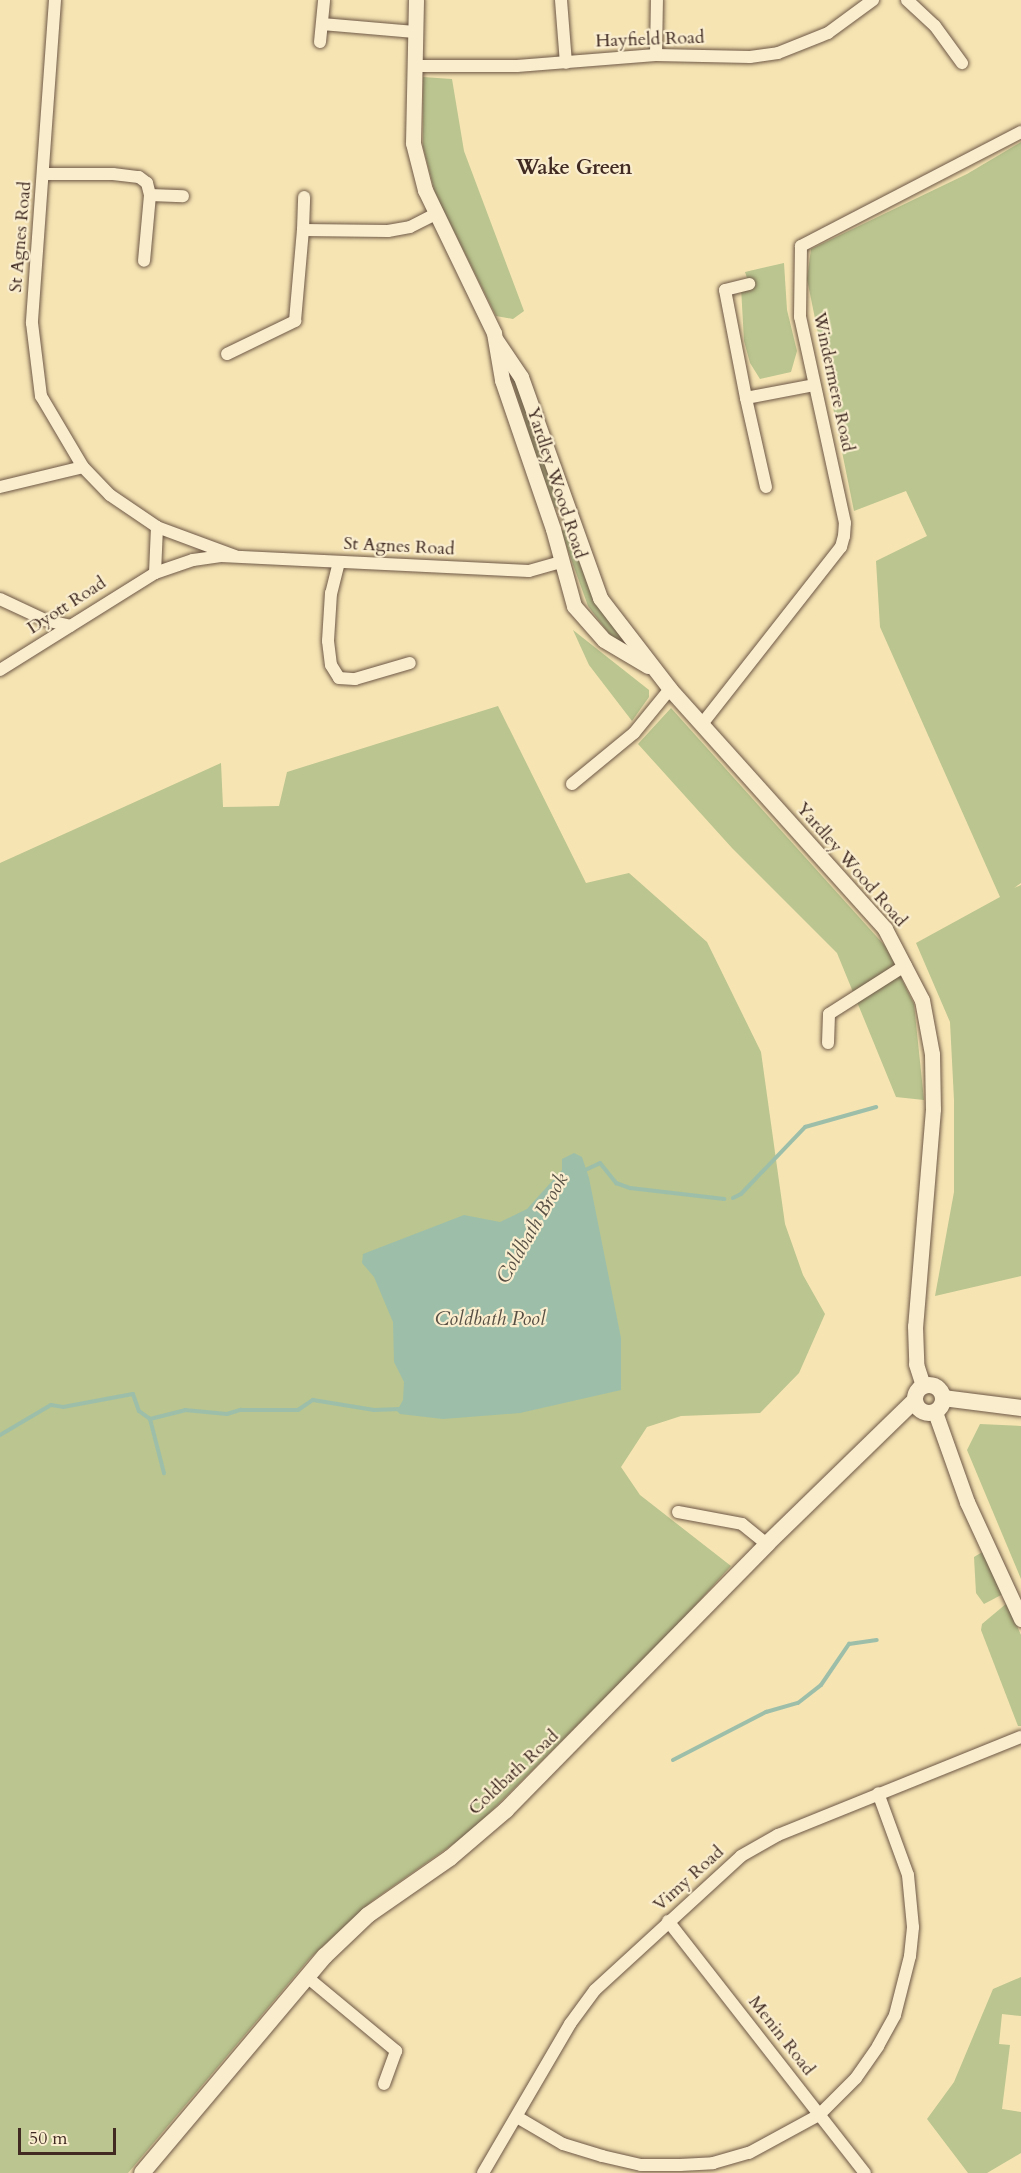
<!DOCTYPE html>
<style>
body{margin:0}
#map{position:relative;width:1021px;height:2173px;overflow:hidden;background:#f6e4b3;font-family:Cardo,serif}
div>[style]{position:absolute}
.green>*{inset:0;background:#bac58f}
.water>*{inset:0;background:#9dbfaa}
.stream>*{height:4px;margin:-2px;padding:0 2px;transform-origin:2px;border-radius:2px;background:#9dbfaa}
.roads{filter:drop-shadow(0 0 2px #6e5846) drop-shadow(0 0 2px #6e5846)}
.minor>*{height:12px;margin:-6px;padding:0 6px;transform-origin:6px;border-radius:6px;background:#f9edce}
.tertiary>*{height:15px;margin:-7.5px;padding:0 7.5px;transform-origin:7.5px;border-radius:7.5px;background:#f9edce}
.secondary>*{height:16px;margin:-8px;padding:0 8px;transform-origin:8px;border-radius:8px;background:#f9edce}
.secondary>.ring{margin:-8px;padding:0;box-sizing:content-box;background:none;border:16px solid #f9edce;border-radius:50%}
span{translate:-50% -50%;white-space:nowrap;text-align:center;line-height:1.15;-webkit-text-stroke:4.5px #f9edce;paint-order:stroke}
.street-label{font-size:18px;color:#402a22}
.water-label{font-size:20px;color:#574f44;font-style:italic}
.quarter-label{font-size:21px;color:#402a22;font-weight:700}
.scale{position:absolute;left:18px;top:2128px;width:98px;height:27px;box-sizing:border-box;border:3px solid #402a22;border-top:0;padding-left:8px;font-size:18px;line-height:21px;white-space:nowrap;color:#402a22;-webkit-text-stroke:4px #f9edce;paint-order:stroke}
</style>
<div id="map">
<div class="green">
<div style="clip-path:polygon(423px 77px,452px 79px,464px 151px,524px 311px,513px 319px,496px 316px,435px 193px,423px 147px)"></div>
<div style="clip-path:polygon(1021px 142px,1021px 883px,1014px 888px,1021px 885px,1021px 1276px,935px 1296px,954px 1192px,954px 1100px,950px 1022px,916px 943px,1000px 897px,880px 627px,876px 561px,927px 536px,906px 491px,854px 511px,807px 279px,811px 249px,967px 174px)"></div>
<div style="clip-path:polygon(784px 263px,787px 310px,797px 351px,791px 372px,760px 379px,750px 363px,744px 341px,741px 287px,749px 284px,745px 272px)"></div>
<div style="clip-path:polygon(515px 375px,562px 506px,555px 508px,539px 466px,511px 376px)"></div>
<div style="clip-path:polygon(567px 528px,589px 589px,627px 642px,617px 641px,610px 635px,588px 606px,561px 531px)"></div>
<div style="clip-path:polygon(573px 630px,649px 690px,649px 697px,632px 721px,589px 665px)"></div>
<div style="clip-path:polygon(498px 706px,586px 883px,629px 873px,707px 942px,761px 1052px,785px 1224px,803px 1275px,825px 1314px,799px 1373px,760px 1413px,681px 1416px,647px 1427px,621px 1467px,640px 1495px,731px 1566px,674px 1629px,469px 1833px,372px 1901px,310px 1958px,128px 2173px,0 2173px,0 863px,221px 763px,223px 807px,279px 806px,287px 772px)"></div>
<div style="clip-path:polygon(671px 708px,886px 947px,914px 1004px,924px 1100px,896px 1097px,837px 953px,732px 848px,638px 744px)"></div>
<div style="clip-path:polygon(980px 1424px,1021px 1426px,1021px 1579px,967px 1450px)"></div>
<div style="clip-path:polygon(984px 1551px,1003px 1594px,984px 1604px,976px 1593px,974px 1557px)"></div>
<div style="clip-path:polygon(1007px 1603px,1021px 1635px,1021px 1726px,1018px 1726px,981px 1630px,982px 1624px)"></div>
<div style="clip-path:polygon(1021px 1977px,1021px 2016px,1002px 2014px,999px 2044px,1010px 2045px,1002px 2109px,1021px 2112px,1021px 2153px,987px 2173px,968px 2173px,927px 2119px,954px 2082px,993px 1989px)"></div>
</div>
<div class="water">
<div style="clip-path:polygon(574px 1153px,582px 1157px,589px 1178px,621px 1338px,621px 1390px,520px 1413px,443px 1419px,400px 1414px,397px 1411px,403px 1400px,404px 1382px,394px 1362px,393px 1322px,374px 1277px,362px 1263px,363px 1254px,464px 1215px,500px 1222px,527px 1209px,562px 1170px,562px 1159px)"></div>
</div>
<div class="stream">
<div style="left:581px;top:1172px;width:21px;rotate:-25deg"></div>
<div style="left:600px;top:1163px;width:26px;rotate:51deg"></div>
<div style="left:616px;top:1183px;width:15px;rotate:20deg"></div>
<div style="left:630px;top:1188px;width:95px;rotate:6.7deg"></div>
<div style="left:733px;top:1198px;width:9px;rotate:-27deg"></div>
<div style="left:741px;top:1194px;width:93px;rotate:-46.3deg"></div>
<div style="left:805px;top:1127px;width:74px;rotate:-15.7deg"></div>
<div style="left:150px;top:1419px;width:56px;rotate:75.5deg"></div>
<div style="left:0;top:1435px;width:59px;rotate:-30.5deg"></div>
<div style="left:51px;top:1405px;width:12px;rotate:9deg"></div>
<div style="left:63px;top:1407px;width:71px;rotate:-10.5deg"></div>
<div style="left:133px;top:1394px;width:18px;rotate:71deg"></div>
<div style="left:139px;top:1411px;width:14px;rotate:36deg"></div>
<div style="left:150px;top:1419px;width:36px;rotate:-14deg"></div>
<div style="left:185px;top:1410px;width:42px;rotate:5.4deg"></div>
<div style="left:227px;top:1414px;width:14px;rotate:-17deg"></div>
<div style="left:240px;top:1410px;width:58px"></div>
<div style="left:298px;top:1410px;width:18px;rotate:-34deg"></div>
<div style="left:313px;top:1400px;width:62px;rotate:9.3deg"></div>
<div style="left:374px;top:1410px;width:26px;rotate:-2deg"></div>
<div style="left:673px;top:1760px;width:105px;rotate:-27.3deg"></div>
<div style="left:766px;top:1712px;width:33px;rotate:-16deg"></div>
<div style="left:798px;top:1703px;width:29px;rotate:-38deg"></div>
<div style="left:821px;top:1685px;width:50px;rotate:-55.7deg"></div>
<div style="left:849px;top:1644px;width:28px;rotate:-8deg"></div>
</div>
<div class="roads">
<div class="minor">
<div style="left:55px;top:0;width:324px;rotate:94.1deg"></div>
<div style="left:32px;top:323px;width:74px;rotate:83deg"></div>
<div style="left:41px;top:396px;width:82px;rotate:59.4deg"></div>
<div style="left:83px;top:467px;width:39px;rotate:46deg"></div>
<div style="left:110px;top:495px;width:57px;rotate:34.2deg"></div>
<div style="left:157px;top:527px;width:83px;rotate:20.4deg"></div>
<div style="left:561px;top:0;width:63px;rotate:85.5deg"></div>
<div style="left:907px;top:0;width:38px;rotate:43deg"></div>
<div style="left:935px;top:26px;width:46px;rotate:53.9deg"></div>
<div style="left:322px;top:24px;width:93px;rotate:4.9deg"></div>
<div style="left:320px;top:42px;width:41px;rotate:-84.4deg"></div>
<div style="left:656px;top:55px;width:55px;rotate:-89deg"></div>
<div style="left:414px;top:66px;width:103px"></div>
<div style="left:517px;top:66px;width:139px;rotate:-4.5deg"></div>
<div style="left:656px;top:55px;width:94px;rotate:1.2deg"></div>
<div style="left:750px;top:57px;width:28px;rotate:-8deg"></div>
<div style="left:778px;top:53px;width:54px;rotate:-21.8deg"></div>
<div style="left:828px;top:33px;width:56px;rotate:-36.3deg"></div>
<div style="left:45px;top:174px;width:68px"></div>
<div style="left:113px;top:174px;width:26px;rotate:7deg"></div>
<div style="left:139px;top:177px;width:10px;rotate:37deg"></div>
<div style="left:147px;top:183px;width:12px;rotate:76deg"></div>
<div style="left:150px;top:195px;width:66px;rotate:95.2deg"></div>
<div style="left:150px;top:195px;width:33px;rotate:2deg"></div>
<div style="left:303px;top:230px;width:33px;rotate:-88deg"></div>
<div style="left:227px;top:354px;width:76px;rotate:-25.9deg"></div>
<div style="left:295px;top:321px;width:91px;rotate:-85deg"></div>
<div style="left:303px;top:230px;width:85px;rotate:0.7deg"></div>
<div style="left:388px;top:231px;width:22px;rotate:-10deg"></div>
<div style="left:410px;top:227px;width:29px;rotate:-27deg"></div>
<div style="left:746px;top:398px;width:110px;rotate:-101deg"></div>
<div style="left:725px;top:290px;width:25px;rotate:-14deg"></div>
<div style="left:0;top:487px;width:85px;rotate:-13.5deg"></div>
<div style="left:766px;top:487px;width:91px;rotate:-102.7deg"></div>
<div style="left:746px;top:398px;width:69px;rotate:-10.8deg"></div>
<div style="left:339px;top:562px;width:32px;rotate:104deg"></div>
<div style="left:331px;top:593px;width:48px;rotate:93.6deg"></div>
<div style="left:328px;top:641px;width:24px;rotate:83deg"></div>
<div style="left:331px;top:665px;width:15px;rotate:58deg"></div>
<div style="left:339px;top:678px;width:16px;rotate:4deg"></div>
<div style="left:355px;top:679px;width:57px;rotate:-16.2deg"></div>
<div style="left:155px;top:573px;width:46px;rotate:-87.5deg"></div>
<div style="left:0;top:599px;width:50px;rotate:25deg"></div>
<div style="left:45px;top:620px;width:26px;rotate:13deg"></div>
<div style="left:0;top:670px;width:183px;rotate:-32deg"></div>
<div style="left:155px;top:573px;width:40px;rotate:-18.9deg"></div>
<div style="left:193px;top:560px;width:28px;rotate:-8deg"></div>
<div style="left:221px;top:556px;width:308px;rotate:2.8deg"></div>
<div style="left:529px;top:571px;width:33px;rotate:-16deg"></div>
<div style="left:702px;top:724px;width:225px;rotate:-51.9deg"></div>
<div style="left:841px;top:547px;width:11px;rotate:-75deg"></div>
<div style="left:844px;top:536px;width:13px;rotate:-86deg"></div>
<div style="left:845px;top:523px;width:211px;rotate:-102.3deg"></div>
<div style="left:800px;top:317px;width:71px;rotate:-89.2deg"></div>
<div style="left:801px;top:246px;width:248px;rotate:-27.4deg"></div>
<div style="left:572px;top:784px;width:80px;rotate:-39.4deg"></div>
<div style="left:634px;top:733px;width:57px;rotate:-50.7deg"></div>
<div style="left:828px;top:1043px;width:29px;rotate:-88deg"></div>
<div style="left:829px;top:1014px;width:91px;rotate:-32.5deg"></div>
<div style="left:678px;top:1512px;width:65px;rotate:10.6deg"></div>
<div style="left:742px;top:1524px;width:32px;rotate:39deg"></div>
<div style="left:668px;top:1921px;width:320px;rotate:52deg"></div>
<div style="left:307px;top:1977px;width:116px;rotate:39.7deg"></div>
<div style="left:396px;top:2051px;width:35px;rotate:110deg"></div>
<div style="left:517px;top:2117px;width:53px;rotate:30.4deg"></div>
<div style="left:563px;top:2144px;width:41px;rotate:17.1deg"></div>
<div style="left:602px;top:2156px;width:40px;rotate:13deg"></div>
<div style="left:641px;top:2165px;width:39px"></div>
<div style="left:680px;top:2165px;width:33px;rotate:-3deg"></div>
<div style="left:713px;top:2163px;width:37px;rotate:-16deg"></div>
<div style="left:749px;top:2153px;width:80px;rotate:-28.5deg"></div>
<div style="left:819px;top:2115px;width:52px;rotate:-45deg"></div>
<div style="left:856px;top:2078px;width:39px;rotate:-55deg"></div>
<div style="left:878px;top:2046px;width:35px;rotate:-61deg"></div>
<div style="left:895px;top:2015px;width:61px;rotate:-75.7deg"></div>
<div style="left:910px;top:1956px;width:29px;rotate:-84deg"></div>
<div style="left:913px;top:1927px;width:52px;rotate:-95.5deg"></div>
<div style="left:908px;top:1875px;width:87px;rotate:-110.1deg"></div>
<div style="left:483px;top:2173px;width:173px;rotate:-59.7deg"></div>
<div style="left:570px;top:2024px;width:42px;rotate:-53.7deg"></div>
<div style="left:595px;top:1990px;width:198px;rotate:-42.5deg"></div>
<div style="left:741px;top:1856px;width:43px;rotate:-29.6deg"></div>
<div style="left:778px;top:1835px;width:262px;rotate:-22deg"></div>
</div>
<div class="tertiary">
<div style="left:416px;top:0;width:143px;rotate:91.2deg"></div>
<div style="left:413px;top:143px;width:49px;rotate:75.7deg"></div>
<div style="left:425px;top:190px;width:159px;rotate:64.2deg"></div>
<div style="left:494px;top:333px;width:48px;rotate:80.3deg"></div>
<div style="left:502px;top:380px;width:157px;rotate:71.1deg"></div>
<div style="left:553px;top:529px;width:80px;rotate:74.7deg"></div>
<div style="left:574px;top:606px;width:45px;rotate:48.6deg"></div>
<div style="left:604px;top:640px;width:51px;rotate:30.6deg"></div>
<div style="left:496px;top:340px;width:45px;rotate:56deg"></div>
<div style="left:521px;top:377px;width:235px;rotate:70.3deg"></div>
<div style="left:600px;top:598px;width:115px;rotate:52.4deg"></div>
<div style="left:670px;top:689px;width:322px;rotate:48.1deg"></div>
<div style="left:885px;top:929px;width:80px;rotate:62.5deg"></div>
<div style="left:922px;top:1000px;width:55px;rotate:79.5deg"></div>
<div style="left:932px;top:1054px;width:55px;rotate:89deg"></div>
<div style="left:933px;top:1109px;width:218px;rotate:94.7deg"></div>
<div style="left:915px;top:1326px;width:38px;rotate:88deg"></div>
<div style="left:916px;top:1364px;width:23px;rotate:72deg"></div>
<div style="left:935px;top:1412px;width:96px;rotate:70.4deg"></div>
<div style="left:967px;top:1502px;width:129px;rotate:65.2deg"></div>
</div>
<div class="secondary">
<div class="ring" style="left:915px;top:1385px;width:12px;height:12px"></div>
<div style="left:943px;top:1398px;width:79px;rotate:7.3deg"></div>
<div style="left:142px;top:2173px;width:284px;rotate:-49.9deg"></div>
<div style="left:325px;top:1956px;width:59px;rotate:-43.6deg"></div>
<div style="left:368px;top:1915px;width:100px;rotate:-34.8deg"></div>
<div style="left:450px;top:1858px;width:74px;rotate:-40.6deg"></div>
<div style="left:506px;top:1810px;width:373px;rotate:-45.5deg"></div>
<div style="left:767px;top:1544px;width:206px;rotate:-44.2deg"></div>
</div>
</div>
<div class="street-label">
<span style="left:650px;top:40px;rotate:-2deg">Hayfield Road</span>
<span style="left:21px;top:237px;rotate:-85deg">St Agnes Road</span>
<span style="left:833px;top:382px;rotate:78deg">Windermere Road</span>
<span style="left:556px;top:483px;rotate:72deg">Yardley Wood Road</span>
<span style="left:399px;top:547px;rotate:3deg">St Agnes Road</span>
<span style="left:67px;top:606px;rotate:-33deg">Dyott Road</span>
<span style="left:851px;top:865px;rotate:49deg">Yardley Wood Road</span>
<span style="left:514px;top:1773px;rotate:-43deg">Coldbath Road</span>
<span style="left:689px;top:1879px;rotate:-42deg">Vimy Road</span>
<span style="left:781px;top:2036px;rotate:52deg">Menin Road</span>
</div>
<div class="water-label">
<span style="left:532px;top:1228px;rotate:-60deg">Coldbath Brook</span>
<span style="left:490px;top:1318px">Coldbath Pool</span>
</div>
<div class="quarter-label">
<span style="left:574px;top:168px">Wake Green</span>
</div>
<div class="scale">50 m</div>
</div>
